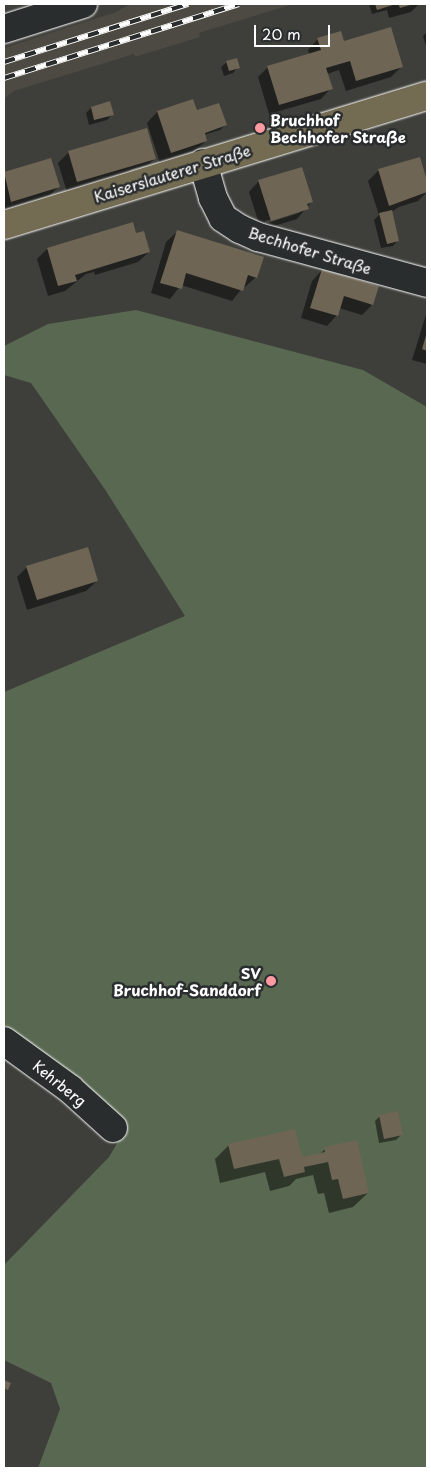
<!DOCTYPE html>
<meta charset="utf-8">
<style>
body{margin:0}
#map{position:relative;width:431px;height:1472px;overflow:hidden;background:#3e3e3a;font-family:"Playpen Sans",sans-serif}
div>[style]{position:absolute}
.built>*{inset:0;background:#4c4a42}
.green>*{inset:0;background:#596851}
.shadow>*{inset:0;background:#0007}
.building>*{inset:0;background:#6e6555}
.roads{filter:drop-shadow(0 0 1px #fff) drop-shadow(0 0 1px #fff)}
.minor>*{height:28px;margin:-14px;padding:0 14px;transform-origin:14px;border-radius:14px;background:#2a2d2e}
.major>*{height:28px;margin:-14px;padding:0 14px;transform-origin:14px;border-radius:14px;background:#736b52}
.rail>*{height:5.5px;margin-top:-2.75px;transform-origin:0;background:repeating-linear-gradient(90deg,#2a2d2e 0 11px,#fff 0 22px);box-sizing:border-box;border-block:1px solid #fff}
.dots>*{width:14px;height:14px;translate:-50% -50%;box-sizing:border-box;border:2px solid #2a2d2e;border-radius:50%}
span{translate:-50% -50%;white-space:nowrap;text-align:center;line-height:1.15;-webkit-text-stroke:5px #2a2d2e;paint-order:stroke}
.poi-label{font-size:15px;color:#fff;font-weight:700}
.left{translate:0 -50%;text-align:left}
.right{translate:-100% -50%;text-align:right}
.street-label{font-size:15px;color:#fff}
.frame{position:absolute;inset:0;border:5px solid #fff;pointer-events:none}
.scale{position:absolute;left:254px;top:25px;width:76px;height:22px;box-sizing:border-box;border:2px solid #fff;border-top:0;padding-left:6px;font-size:15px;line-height:18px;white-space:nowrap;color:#fff;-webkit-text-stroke:4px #2a2d2e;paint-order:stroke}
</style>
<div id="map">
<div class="built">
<div style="clip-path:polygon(130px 4px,293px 4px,199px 33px,200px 37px,135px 57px,134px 54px,14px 91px,4px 99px,4px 48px,116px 12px)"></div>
</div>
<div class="green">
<div style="clip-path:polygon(136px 310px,363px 370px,427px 407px,427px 1468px,38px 1468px,60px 1409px,51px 1383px,4px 1360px,4px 1265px,109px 1157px,126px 1128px,51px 1058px,4px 1024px,4px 692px,185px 616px,106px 491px,31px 383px,4px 375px,4px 346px,48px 324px)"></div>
</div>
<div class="shadow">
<div style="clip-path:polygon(369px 4px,419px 4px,411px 12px,389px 18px,387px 10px,372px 14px)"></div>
<div style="clip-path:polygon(427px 32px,427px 50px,423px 36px)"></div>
<div style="clip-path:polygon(318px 39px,343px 43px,402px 66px,391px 77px,346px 91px,339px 70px,327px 74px,331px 88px,321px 99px,269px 114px,258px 77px,268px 67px,309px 54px,308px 50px)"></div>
<div style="clip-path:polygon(227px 62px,238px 67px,233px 73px,224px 76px,221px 67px)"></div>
<div style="clip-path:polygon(193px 101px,197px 113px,225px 125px,220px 130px,204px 135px,206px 141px,195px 151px,160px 163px,147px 123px,157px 112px)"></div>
<div style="clip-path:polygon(109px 103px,112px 114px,107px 120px,89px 125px,86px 113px,91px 108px)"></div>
<div style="clip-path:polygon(69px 152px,154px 159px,149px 164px,132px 169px,126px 174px,67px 192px,58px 163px)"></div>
<div style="clip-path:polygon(419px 158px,427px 192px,418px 201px,399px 207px,391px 212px,398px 240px,393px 246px,381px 248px,374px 220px,379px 215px,368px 181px,379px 170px)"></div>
<div style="clip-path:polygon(51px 159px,59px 186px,48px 197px,4px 211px,4px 173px)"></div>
<div style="clip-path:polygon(evenodd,259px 181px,312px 201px,297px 219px,261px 230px,249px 192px,259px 181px,303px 209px,299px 213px,265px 224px,265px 221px,303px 209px)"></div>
<div style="clip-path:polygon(177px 232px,256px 277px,245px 287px,243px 287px,232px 301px,181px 285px,170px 299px,151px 293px,166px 242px)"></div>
<div style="clip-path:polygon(47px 249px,149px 252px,138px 262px,95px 275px,94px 272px,86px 274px,65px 291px,48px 296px,37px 259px)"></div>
<div style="clip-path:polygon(322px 270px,372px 305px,362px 315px,339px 308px,337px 315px,327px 326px,301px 318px,312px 281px)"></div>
<div style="clip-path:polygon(427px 311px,427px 364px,412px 360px)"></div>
<div style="clip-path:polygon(27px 567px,97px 581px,86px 591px,27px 610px,17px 577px)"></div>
<div style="clip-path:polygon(380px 1116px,401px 1135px,396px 1140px,379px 1143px,375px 1121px)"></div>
<div style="clip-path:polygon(229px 1145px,301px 1159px,319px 1155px,325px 1149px,368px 1193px,353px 1207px,329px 1213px,324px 1193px,318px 1194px,313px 1175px,296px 1179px,289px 1186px,270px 1191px,265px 1172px,220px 1183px,215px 1159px)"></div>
</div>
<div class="building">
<div style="clip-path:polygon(375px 4px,396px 4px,377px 10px)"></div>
<div style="clip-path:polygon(398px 4px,414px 4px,400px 8px)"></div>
<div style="clip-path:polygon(391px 27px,403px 67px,356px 81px,350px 61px,326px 68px,333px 89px,279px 105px,267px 66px,321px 50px,317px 38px,341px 31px,344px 41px)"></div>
<div style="clip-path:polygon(237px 58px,240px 68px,229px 71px,226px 61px)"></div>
<div style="clip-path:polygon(193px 99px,197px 110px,219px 103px,227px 125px,205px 133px,207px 141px,171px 153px,157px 111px)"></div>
<div style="clip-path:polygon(110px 101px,114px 115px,94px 120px,91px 107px)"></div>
<div style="clip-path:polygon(147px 128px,156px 159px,77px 182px,68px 151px)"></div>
<div style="clip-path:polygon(420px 157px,427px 181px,427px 192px,389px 206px,378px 169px)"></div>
<div style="clip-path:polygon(51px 158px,60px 187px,11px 202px,4px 172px)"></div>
<div style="clip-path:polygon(302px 167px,313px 202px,307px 204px,309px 209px,271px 221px,258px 180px)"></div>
<div style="clip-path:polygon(392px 210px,399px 241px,387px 244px,379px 213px)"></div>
<div style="clip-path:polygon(133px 222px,136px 233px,144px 231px,150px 252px,75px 275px,77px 281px,58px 286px,47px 248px)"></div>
<div style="clip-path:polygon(177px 230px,264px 257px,257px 278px,248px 275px,243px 291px,186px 273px,182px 289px,160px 283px)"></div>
<div style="clip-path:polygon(322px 269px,379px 286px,373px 305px,344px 296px,338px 316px,310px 308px)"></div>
<div style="clip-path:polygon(427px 332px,427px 351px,422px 349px)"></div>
<div style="clip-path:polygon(88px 547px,98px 581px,37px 600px,26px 566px)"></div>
<div style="clip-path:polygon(398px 1111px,403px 1135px,384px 1139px,379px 1115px)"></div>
<div style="clip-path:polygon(295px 1129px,302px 1157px,325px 1152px,324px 1147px,357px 1140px,369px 1193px,343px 1199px,338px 1179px,332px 1180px,328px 1162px,304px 1167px,305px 1172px,284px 1177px,279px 1159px,234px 1169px,228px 1144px)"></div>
<div style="clip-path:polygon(4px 1380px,11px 1383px,8px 1390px,4px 1388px)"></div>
</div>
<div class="roads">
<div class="minor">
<div style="left:4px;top:29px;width:83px;rotate:-17.6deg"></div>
<div style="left:203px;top:163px;width:36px;rotate:74deg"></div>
<div style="left:213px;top:198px;width:22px;rotate:63deg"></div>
<div style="left:223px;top:218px;width:20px;rotate:33deg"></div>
<div style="left:240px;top:229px;width:20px;rotate:24deg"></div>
<div style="left:258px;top:237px;width:175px;rotate:15.2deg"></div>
<div style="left:4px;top:1041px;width:82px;rotate:36deg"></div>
<div style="left:70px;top:1089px;width:58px;rotate:42.2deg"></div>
</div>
<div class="major">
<div style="left:4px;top:225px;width:442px;rotate:-17deg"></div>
</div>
</div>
<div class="rail">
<div style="left:4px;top:62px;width:193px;rotate:-17.5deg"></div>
<div style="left:4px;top:78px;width:246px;rotate:-17.5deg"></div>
</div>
<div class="dots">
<div style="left:260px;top:128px;background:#ff9aa2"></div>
<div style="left:271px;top:981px;background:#ff9aa2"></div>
</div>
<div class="poi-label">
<span class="left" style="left:270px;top:128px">Bruchhof<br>Bechhofer Straße</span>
<span class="right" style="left:261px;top:981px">SV<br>Bruchhof-Sanddorf</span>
</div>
<div class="street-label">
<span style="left:172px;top:173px;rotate:-17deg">Kaiserslauterer Straße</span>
<span style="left:310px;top:250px;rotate:17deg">Bechhofer Straße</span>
<span style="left:60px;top:1083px;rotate:39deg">Kehrberg</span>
</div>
<div class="frame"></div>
<div class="scale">20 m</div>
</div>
